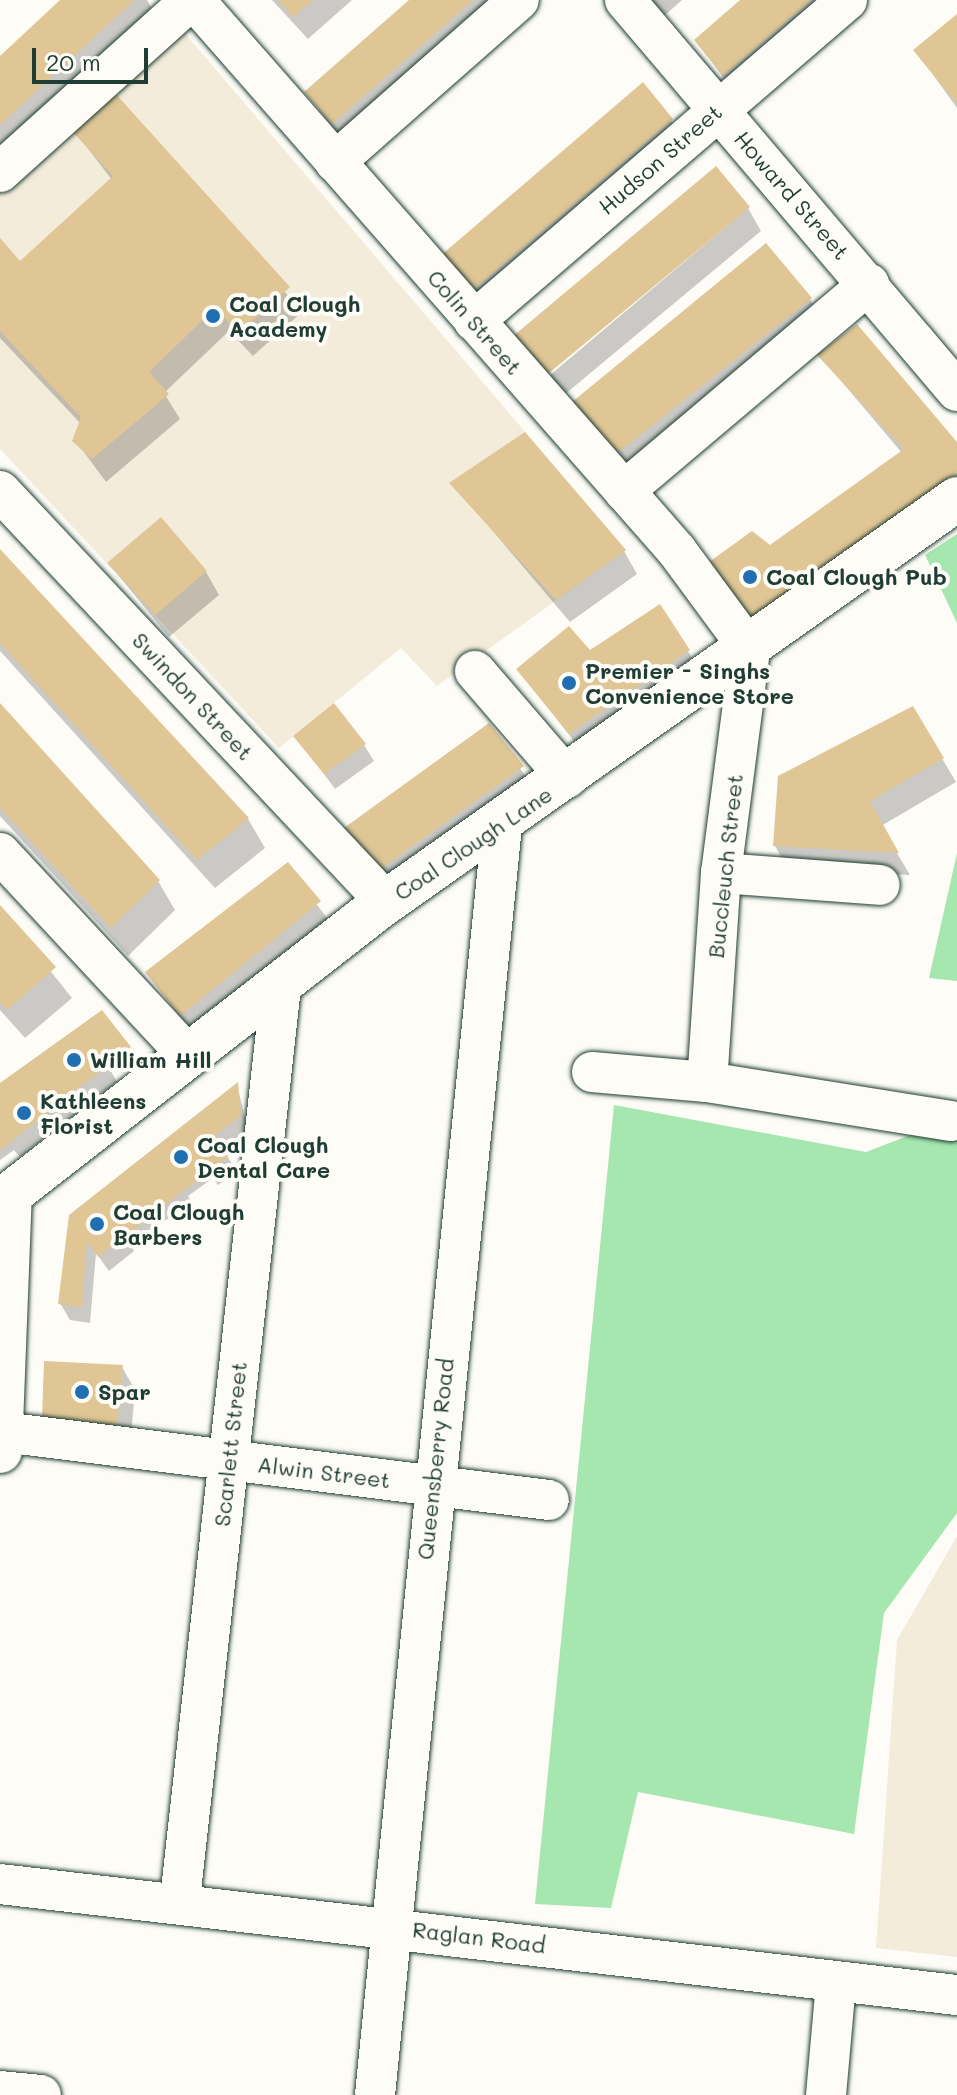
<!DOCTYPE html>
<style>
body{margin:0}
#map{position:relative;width:957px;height:2095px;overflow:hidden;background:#fdfcf7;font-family:Mali,sans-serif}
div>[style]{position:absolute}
.built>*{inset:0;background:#f4ecda}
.green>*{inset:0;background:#a6e6af}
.shadow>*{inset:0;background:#0003}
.building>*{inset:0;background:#e0c695}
.roads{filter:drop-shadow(0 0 2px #1f3d34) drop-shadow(0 0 2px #1f3d34)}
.street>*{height:40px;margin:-20px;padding:0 20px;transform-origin:20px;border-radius:20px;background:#fdfcf7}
.secondary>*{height:44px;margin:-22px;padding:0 22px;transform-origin:22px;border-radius:22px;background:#fdfcf7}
.dots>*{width:22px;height:22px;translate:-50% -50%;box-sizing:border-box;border:4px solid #fdfcf7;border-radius:50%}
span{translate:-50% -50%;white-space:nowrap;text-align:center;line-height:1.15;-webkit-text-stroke:8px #fdfcf7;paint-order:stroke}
.street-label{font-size:22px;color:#1f3d34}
.poi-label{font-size:22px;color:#1f3d34;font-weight:700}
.left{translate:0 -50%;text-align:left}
.scale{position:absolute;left:32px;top:48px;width:116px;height:36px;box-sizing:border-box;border:4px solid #1f3d34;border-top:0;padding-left:10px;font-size:24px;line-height:28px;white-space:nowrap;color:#1f3d34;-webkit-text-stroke:6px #fdfcf7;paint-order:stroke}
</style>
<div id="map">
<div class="built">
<div style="clip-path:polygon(183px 31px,626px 550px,437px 686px,401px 648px,279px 748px,0 449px,0 192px)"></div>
<div style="clip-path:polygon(957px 1536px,957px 1957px,876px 1948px,897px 1640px)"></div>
</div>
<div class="green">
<div style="clip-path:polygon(957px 534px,957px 623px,925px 555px)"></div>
<div style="clip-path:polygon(957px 853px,957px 981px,929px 978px)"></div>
<div style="clip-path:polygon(614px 1105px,866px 1152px,957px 1117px,957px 1513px,884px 1613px,854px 1834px,638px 1792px,611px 1908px,535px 1904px)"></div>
</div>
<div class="shadow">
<div style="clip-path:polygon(63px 0,147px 0,159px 21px,0 169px,0 58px)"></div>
<div style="clip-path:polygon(272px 0,352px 0,308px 39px)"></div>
<div style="clip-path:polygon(412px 0,513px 0,346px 146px,306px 92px)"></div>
<div style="clip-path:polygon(649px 0,682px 0,663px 17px)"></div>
<div style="clip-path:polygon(743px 0,851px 0,738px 98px,696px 40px)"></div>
<div style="clip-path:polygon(957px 17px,957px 108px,916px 51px)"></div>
<div style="clip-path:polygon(114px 94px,302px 312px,253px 356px,229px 331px,164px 393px,180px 419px,106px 482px,75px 440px,81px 424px,0 338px,0 241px,19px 264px,112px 180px,74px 130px)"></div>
<div style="clip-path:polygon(671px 120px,685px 144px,486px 314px,455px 280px)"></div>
<div style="clip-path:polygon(748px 208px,761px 231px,558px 400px,543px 381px)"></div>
<div style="clip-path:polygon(810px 299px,824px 322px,630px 477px,588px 426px)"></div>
<div style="clip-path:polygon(820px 356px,957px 445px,957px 505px,796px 591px,902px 453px)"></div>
<div style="clip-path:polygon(452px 483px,624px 551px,637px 574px,570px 622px)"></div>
<div style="clip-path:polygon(0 552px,248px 819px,265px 848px,215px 888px,0 651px)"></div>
<div style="clip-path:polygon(109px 564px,206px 572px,219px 595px,169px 637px)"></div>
<div style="clip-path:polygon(688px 651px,697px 667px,580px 749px,518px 669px,590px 652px)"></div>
<div style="clip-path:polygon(0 705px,158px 881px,175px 910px,128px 956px,0 816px)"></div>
<div style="clip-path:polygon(912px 708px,956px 782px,881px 826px,910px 875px,788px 869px,775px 846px)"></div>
<div style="clip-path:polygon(489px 725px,536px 791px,393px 892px,360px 851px)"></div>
<div style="clip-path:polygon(296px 736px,364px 745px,374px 761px,335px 789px)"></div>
<div style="clip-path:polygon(287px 865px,333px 926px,195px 1038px,148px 973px)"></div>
<div style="clip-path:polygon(0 908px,72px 998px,25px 1038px,0 1010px)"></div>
<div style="clip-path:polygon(101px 1012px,134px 1056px,115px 1071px,108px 1066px,117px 1082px,20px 1157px,14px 1150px,0 1160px,0 1086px)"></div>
<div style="clip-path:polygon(237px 1085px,249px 1133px,224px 1151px,237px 1172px,218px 1185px,213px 1178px,188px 1196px,193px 1204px,129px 1242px,134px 1251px,109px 1271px,96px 1253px,90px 1323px,70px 1320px,60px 1303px,70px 1216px)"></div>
<div style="clip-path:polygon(122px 1367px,135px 1390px,130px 1448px,44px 1418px)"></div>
</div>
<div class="building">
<div style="clip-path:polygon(60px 0,134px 0,0 125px,0 56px)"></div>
<div style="clip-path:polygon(278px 0,313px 0,293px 17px)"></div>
<div style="clip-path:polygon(409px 0,473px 0,332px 124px,304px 92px)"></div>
<div style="clip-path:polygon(740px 0,811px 0,723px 76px,694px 40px)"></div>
<div style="clip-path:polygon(957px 14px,957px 104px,913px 50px)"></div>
<div style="clip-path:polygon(643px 82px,673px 119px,471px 292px,439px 257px)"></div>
<div style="clip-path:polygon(114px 92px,290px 287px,239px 333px,215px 308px,149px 372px,169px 394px,92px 459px,72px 441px,81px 417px,0 331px,0 238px,20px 261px,113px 176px,71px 130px)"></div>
<div style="clip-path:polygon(716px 166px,750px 207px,543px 378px,512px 337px)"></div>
<div style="clip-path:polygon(766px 243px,812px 298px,615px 455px,572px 402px)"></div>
<div style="clip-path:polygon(857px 324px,957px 442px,957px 473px,744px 629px,705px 565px,752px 531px,770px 545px,904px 449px,817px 355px)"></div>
<div style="clip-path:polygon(525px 432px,626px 550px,556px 600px,449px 483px)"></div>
<div style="clip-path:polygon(161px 517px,207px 571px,155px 615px,107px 563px)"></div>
<div style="clip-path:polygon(0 549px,249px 818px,197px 860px,0 643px)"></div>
<div style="clip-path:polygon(660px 604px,690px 650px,569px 734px,516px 669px,569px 626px,590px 650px)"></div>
<div style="clip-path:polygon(0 703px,160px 880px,111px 928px,0 808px)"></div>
<div style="clip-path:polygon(334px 703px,366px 744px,324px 774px,293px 736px)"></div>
<div style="clip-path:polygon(913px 706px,944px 758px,870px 801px,899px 853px,773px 846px,778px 776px)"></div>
<div style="clip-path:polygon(489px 723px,524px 766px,379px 870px,344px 828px)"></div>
<div style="clip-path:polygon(288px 862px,321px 901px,180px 1016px,145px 972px)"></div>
<div style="clip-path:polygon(0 905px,56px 967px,7px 1010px,0 1002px)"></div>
<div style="clip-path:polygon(102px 1010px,131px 1047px,0 1150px,0 1083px)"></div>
<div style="clip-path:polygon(238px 1082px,241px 1116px,215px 1135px,230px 1155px,98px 1257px,87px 1241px,82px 1308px,58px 1304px,69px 1215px)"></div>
<div style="clip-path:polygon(44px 1361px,123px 1365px,117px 1425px,42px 1419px)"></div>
</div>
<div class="roads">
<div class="street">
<div style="left:194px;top:0;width:733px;rotate:48.76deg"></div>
<div style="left:677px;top:551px;width:123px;rotate:53.6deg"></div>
<div style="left:750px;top:650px;width:225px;rotate:97.4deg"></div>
<div style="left:721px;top:873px;width:209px;rotate:93.8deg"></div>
<div style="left:625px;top:0;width:513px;rotate:49.67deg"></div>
<div style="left:335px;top:162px;width:245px;rotate:-41.4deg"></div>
<div style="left:0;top:172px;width:257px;rotate:-42deg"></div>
<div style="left:474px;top:321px;width:492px;rotate:-40.7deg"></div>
<div style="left:0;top:491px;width:564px;rotate:46.8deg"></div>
<div style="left:624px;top:491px;width:321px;rotate:-40.2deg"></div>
<div style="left:475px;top:671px;width:141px;rotate:49.3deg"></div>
<div style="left:0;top:853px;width:273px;rotate:47.1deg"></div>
<div style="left:721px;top:873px;width:159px;rotate:4.3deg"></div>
<div style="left:592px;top:1072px;width:115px;rotate:5deg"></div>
<div style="left:707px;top:1082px;width:247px;rotate:9.1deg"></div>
<div style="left:3px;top:1432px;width:550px;rotate:7.1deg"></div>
<div style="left:0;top:1884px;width:963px;rotate:6.62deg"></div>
<div style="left:180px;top:1900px;width:919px;rotate:-83.69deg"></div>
<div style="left:0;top:2091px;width:41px;rotate:5.6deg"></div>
<div style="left:375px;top:2095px;width:1277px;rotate:-84.29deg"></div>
<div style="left:826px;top:2095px;width:111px;rotate:-84.9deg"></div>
</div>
<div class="secondary">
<div style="left:0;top:1202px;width:489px;rotate:-37.9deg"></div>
<div style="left:386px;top:902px;width:699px;rotate:-35.21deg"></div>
<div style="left:0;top:1451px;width:257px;rotate:-87.8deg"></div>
</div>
</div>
<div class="dots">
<div style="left:213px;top:316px;background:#1f6fb2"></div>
<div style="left:750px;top:577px;background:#1f6fb2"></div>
<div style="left:569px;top:683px;background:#1f6fb2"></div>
<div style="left:74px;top:1060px;background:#1f6fb2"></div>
<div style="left:24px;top:1113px;background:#1f6fb2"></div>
<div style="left:181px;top:1157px;background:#1f6fb2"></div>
<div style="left:97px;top:1224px;background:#1f6fb2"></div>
<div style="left:82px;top:1392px;background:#1f6fb2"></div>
</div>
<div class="street-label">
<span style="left:660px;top:159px;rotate:-41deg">Hudson Street</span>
<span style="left:792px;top:195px;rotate:49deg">Howard Street</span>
<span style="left:475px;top:322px;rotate:49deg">Colin Street</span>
<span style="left:193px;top:696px;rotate:47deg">Swindon Street</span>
<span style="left:473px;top:843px;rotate:-34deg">Coal Clough Lane</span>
<span style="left:725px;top:866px;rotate:-84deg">Buccleuch Street</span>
<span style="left:230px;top:1444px;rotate:-84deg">Scarlett Street</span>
<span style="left:435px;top:1459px;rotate:-84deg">Queensberry Road</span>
<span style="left:324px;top:1472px;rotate:7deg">Alwin Street</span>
<span style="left:479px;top:1937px;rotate:7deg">Raglan Road</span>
</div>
<div class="poi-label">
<span class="left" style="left:229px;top:316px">Coal Clough<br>Academy</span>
<span class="left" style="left:766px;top:577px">Coal Clough Pub</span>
<span class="left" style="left:585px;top:683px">Premier - Singhs<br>Convenience Store</span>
<span class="left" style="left:90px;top:1060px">William Hill</span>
<span class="left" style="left:40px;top:1113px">Kathleens<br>Florist</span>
<span class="left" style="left:197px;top:1157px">Coal Clough<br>Dental Care</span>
<span class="left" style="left:113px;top:1224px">Coal Clough<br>Barbers</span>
<span class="left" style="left:98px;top:1392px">Spar</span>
</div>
<div class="scale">20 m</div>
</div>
